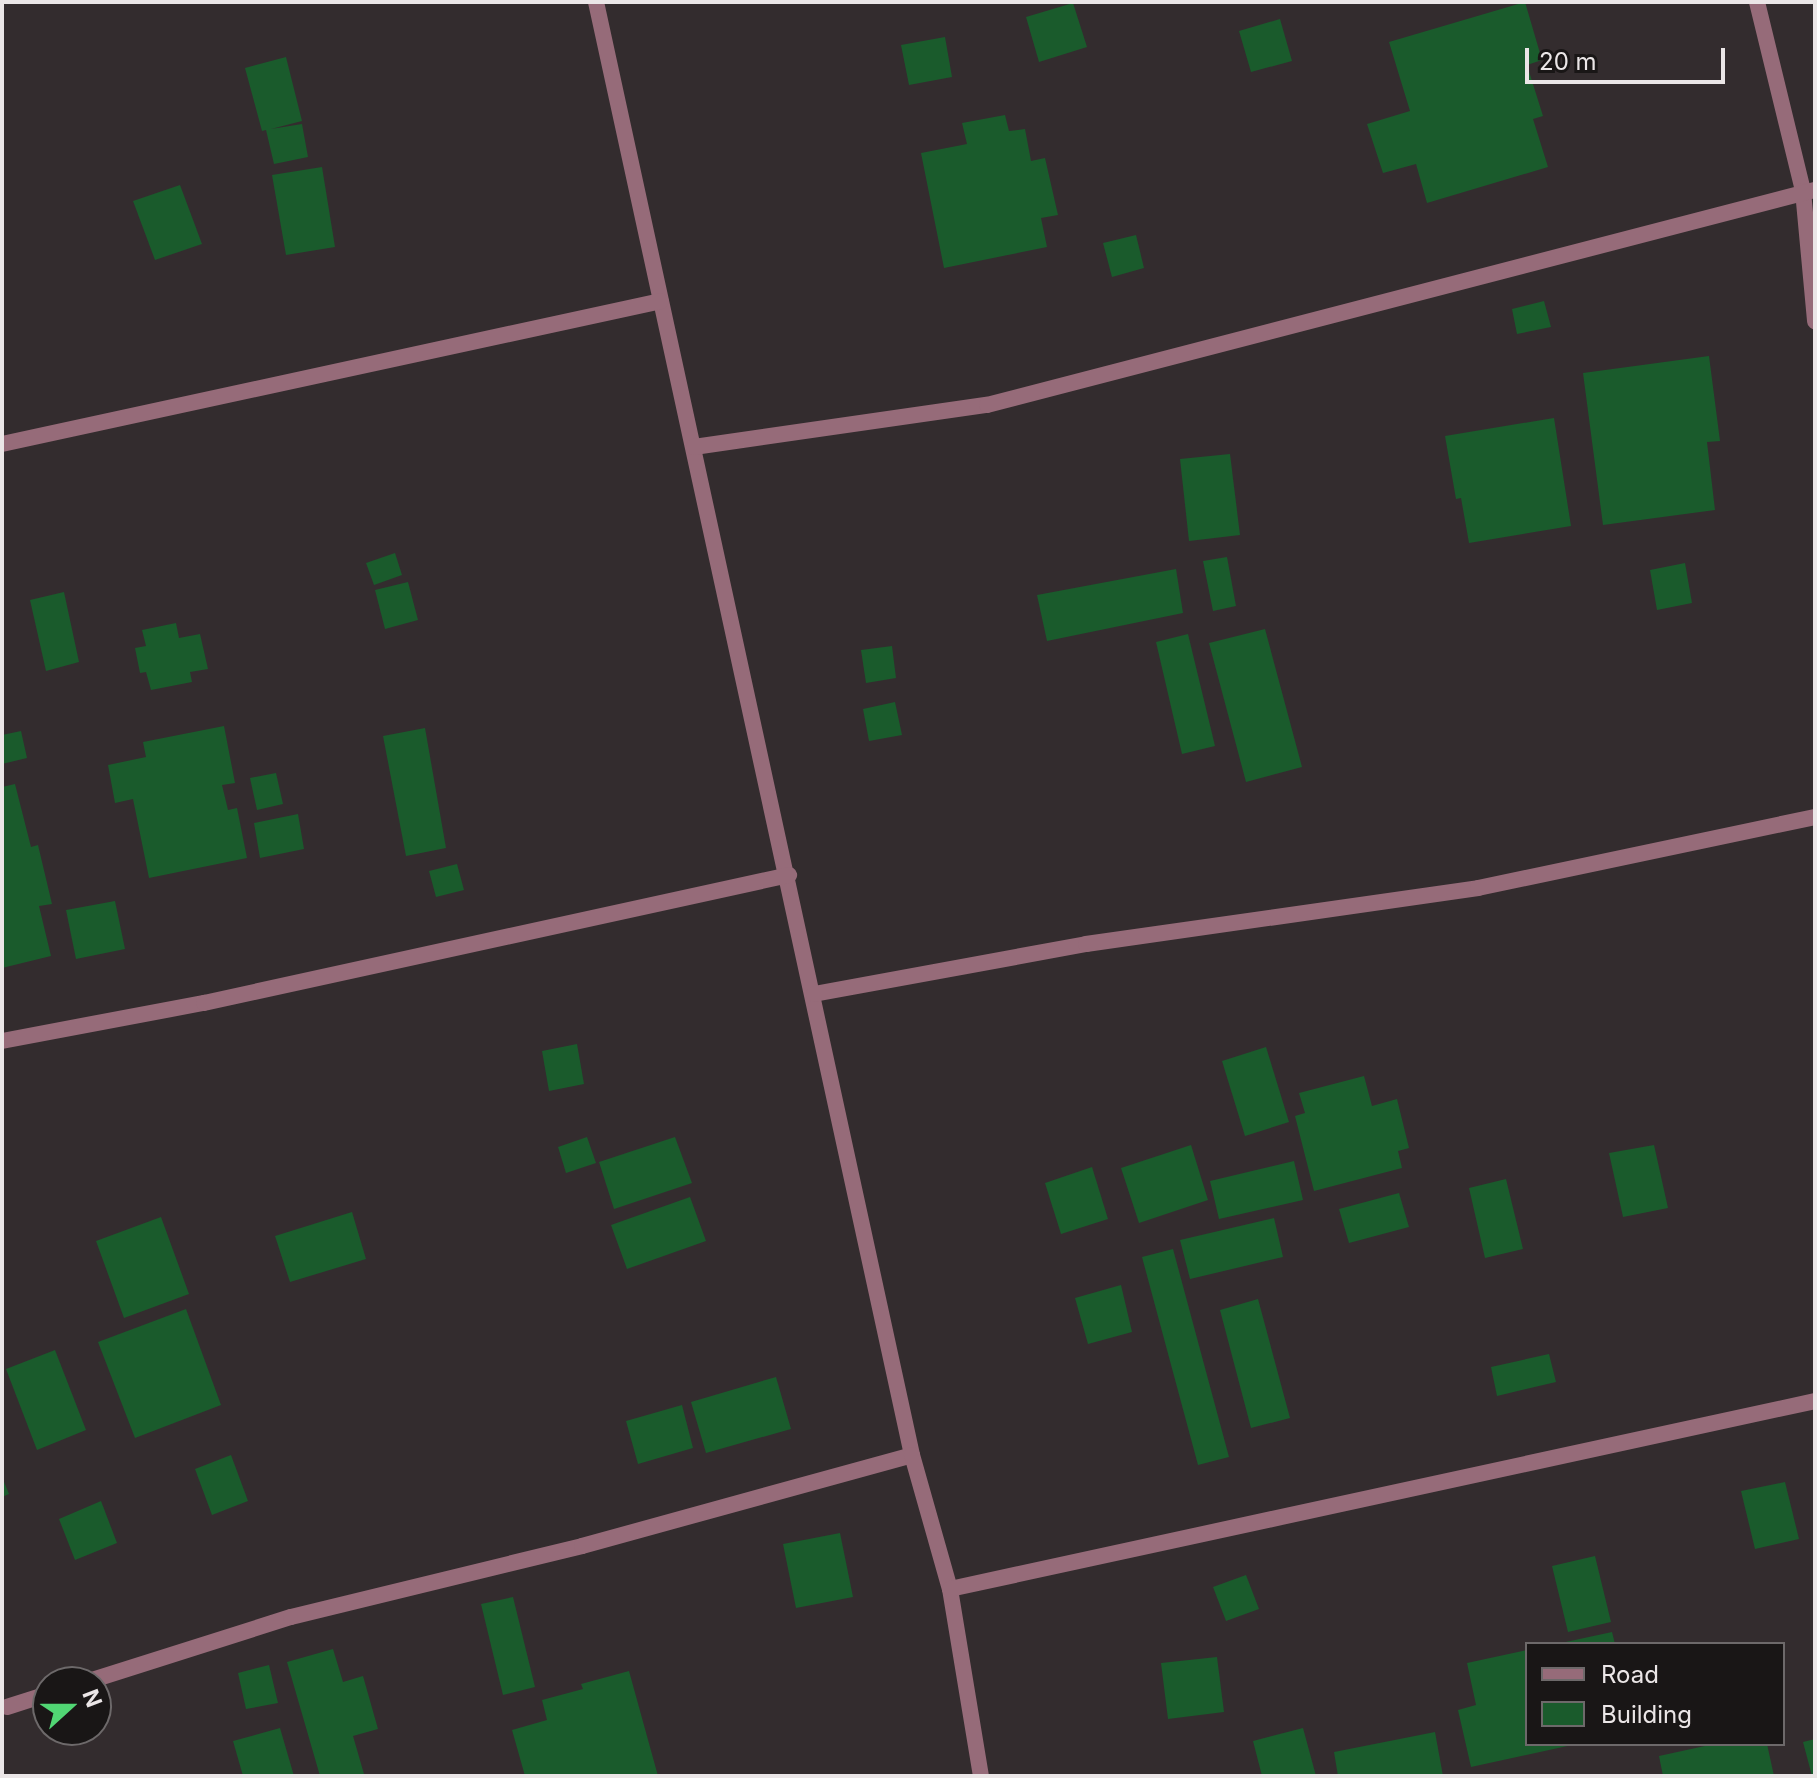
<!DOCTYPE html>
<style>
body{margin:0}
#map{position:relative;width:1817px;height:1778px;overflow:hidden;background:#332c2e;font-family:Inter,sans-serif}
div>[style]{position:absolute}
.building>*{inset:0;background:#1a5b2c}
.service>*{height:16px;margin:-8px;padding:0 8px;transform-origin:8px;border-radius:8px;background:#966b79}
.minor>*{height:16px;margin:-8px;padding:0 8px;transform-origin:8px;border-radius:8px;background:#966b79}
span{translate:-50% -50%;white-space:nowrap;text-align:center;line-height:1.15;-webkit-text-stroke:7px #191616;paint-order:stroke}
.frame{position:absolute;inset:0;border:4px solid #ebe6e7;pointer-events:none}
.legend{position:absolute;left:1525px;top:1642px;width:260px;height:104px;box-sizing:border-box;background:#191616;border:2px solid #6d696a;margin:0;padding:10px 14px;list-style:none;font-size:24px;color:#ebe6e7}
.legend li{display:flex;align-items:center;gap:16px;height:40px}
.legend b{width:40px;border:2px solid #6d696a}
.north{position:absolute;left:32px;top:1666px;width:80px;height:80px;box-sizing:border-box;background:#191616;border:2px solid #6d696a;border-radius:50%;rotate:69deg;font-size:22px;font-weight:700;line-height:32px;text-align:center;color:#ebe6e7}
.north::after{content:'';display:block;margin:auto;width:28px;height:36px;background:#51d674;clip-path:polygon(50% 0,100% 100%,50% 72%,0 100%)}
.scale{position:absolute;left:1525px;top:48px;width:200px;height:36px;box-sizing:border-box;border:4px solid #ebe6e7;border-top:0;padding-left:10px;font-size:24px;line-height:28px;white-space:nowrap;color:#ebe6e7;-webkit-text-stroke:6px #191616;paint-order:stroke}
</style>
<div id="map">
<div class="building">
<div style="clip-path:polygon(1525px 2px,1542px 60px,1527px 65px,1543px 116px,1533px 119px,1548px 167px,1427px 203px,1416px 164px,1383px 173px,1367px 124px,1410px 111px,1389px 42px)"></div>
<div style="clip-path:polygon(1073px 3px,1087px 47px,1039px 62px,1026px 17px)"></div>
<div style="clip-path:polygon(1280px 19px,1292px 61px,1251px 72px,1239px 31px)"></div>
<div style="clip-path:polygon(945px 37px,952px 77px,909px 85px,901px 45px)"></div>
<div style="clip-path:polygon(286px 57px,302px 121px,271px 129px,302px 124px,308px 157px,274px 164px,266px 130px,262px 131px,245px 68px)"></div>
<div style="clip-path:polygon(1005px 115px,1009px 131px,1025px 129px,1031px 161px,1045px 158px,1058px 215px,1041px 218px,1047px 247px,944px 268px,921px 153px,967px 144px,962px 123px)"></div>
<div style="clip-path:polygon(322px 167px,335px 247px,286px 255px,272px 175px)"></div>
<div style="clip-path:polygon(180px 185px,202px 244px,155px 260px,133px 201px)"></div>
<div style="clip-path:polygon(1136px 235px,1144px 268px,1112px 277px,1103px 243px)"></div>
<div style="clip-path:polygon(1544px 301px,1551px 327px,1517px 334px,1512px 309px)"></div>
<div style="clip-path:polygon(1709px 356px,1720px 441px,1707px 442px,1715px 510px,1603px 525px,1583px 373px)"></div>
<div style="clip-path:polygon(1554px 418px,1571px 526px,1469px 543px,1461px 498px,1456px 499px,1445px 436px)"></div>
<div style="clip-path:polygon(1230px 454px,1240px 535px,1189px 541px,1180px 459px)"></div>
<div style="clip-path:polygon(395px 553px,402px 575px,374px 585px,366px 563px)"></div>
<div style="clip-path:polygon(1227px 557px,1236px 606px,1213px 611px,1203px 561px)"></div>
<div style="clip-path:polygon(1685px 563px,1692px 603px,1657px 610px,1650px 570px)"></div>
<div style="clip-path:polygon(1176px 569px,1183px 613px,1047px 641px,1037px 595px)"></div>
<div style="clip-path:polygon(408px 582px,418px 620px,385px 629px,375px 590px)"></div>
<div style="clip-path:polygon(64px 592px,79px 662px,46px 671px,30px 600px)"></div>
<div style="clip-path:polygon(176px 623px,179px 638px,200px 634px,208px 669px,190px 672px,192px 682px,151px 690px,146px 672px,140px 673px,135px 648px,146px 646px,142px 630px)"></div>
<div style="clip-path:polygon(1265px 629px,1302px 767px,1246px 782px,1209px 643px)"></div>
<div style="clip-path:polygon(1188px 634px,1215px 746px,1182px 754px,1156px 642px)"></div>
<div style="clip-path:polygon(892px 646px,896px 678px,866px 683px,861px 650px)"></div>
<div style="clip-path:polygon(895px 702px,902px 735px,869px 741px,863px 709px)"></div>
<div style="clip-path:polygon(224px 726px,235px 783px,222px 785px,228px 810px,237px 808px,247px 858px,149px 878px,133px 799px,115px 803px,108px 765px,146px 757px,143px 742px)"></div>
<div style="clip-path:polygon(425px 728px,446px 848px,406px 856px,383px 736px)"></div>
<div style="clip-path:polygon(21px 731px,27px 758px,2px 764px,2px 735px)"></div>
<div style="clip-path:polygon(276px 773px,283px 804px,257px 810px,250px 778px)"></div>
<div style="clip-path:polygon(15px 784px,31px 847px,38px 845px,52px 904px,39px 906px,51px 956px,2px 968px,2px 787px)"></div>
<div style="clip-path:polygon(298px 814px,304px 849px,260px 858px,254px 823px)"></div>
<div style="clip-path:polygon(457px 864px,464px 890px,436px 897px,429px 871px)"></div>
<div style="clip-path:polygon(115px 901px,125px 949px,76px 959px,66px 910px)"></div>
<div style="clip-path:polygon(577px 1044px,584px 1084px,549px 1091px,542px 1051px)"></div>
<div style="clip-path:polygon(1266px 1047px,1289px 1122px,1245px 1136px,1222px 1061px)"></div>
<div style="clip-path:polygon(1364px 1076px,1372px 1106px,1397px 1099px,1409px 1148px,1398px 1151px,1402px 1168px,1314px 1191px,1295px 1116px,1305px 1113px,1299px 1093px)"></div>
<div style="clip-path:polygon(587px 1137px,596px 1163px,566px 1173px,558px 1147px)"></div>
<div style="clip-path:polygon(675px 1137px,692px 1183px,614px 1209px,599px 1162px)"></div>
<div style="clip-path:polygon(1191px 1145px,1208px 1200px,1139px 1223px,1121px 1168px)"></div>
<div style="clip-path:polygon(1654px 1145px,1668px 1208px,1623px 1217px,1609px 1153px)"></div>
<div style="clip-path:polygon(1294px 1161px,1303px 1200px,1219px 1219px,1210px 1181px)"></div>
<div style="clip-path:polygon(1092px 1167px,1108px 1219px,1061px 1234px,1045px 1183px)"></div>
<div style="clip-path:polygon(1506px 1179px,1523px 1249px,1485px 1258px,1469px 1188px)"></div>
<div style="clip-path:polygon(1399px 1193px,1409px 1227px,1349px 1243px,1339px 1209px)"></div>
<div style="clip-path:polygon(690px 1197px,706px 1241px,627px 1269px,611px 1225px)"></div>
<div style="clip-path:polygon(352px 1212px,366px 1259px,290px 1282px,275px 1236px)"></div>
<div style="clip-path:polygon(161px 1217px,189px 1294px,124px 1318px,96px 1241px)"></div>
<div style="clip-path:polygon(1274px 1218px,1283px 1257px,1190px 1279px,1180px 1240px)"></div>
<div style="clip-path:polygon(1173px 1249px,1229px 1457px,1198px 1465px,1142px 1257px)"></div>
<div style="clip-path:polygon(1121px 1285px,1132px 1332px,1088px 1344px,1075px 1298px)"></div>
<div style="clip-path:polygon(1258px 1299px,1290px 1418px,1251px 1428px,1220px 1310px)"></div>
<div style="clip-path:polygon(186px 1309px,221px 1405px,135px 1438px,98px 1342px)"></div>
<div style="clip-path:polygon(55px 1350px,86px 1430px,37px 1450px,6px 1369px)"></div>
<div style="clip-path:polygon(1549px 1354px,1556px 1382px,1497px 1396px,1491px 1367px)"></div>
<div style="clip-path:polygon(776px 1377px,791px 1429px,706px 1453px,691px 1402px)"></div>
<div style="clip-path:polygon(682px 1405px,693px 1448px,638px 1464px,626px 1421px)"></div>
<div style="clip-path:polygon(231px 1455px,248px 1501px,212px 1515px,195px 1469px)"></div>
<div style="clip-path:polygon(2px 1477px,9px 1494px,2px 1497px)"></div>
<div style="clip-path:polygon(1785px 1482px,1799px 1539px,1755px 1549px,1741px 1491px)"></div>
<div style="clip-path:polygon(101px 1501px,117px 1543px,75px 1560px,59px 1519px)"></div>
<div style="clip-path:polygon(840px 1533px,853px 1597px,796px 1608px,783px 1544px)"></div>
<div style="clip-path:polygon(1595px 1556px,1611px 1622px,1568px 1632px,1552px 1566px)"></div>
<div style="clip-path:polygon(1246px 1575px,1259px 1609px,1226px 1621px,1213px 1587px)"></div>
<div style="clip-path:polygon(513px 1597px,535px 1687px,503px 1695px,481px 1604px)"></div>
<div style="clip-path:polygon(1612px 1632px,1615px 1644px,1561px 1644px,1561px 1643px)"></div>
<div style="clip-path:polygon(333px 1649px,343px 1682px,363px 1676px,378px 1729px,353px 1736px,364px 1774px,356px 1776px,320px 1776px,287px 1662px)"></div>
<div style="clip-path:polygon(1527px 1650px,1527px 1744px,1572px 1745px,1471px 1767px,1458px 1710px,1476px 1705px,1467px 1663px)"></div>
<div style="clip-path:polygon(1217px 1657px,1224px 1712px,1168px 1719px,1161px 1663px)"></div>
<div style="clip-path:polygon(269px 1665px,278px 1703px,246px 1709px,238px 1673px)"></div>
<div style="clip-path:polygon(629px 1671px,658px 1776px,525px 1776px,512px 1730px,547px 1720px,542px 1700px,583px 1689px,581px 1684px)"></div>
<div style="clip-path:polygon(280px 1728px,294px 1776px,243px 1776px,233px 1741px)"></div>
<div style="clip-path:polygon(1303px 1728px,1316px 1776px,1262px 1776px,1253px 1741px)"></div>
<div style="clip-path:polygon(1435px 1732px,1443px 1776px,1338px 1776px,1334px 1752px)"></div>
<div style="clip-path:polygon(1815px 1739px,1815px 1776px,1812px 1776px,1803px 1742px)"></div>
<div style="clip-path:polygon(1714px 1744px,1767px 1744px,1774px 1776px,1663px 1776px,1659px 1756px)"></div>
</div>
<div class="service">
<div style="left:86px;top:1682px;width:215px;rotate:-17.6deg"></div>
<div style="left:291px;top:1617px;width:300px;rotate:-13.7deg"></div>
<div style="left:582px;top:1546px;width:342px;rotate:-15.4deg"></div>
<div style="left:7px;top:1707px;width:43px;rotate:-17.6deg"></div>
</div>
<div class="minor">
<div style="left:596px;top:2px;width:1487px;rotate:77.73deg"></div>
<div style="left:912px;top:1455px;width:139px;rotate:74.2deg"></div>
<div style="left:950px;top:1589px;width:190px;rotate:80.6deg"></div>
<div style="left:1757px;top:2px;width:195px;rotate:76.3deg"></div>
<div style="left:1803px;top:191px;width:131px;rotate:84.7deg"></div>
<div style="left:2px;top:444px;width:674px;rotate:-12.24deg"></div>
<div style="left:694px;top:447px;width:296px;rotate:-8.2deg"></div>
<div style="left:987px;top:405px;width:855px;rotate:-14.56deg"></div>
<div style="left:814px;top:994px;width:277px;rotate:-10.4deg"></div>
<div style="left:1086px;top:944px;width:396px;rotate:-8.1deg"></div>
<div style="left:1478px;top:888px;width:344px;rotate:-11.9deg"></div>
<div style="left:2px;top:1041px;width:206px;rotate:-10.7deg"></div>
<div style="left:204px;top:1003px;width:599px;rotate:-12.34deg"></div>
<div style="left:950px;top:1589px;width:885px;rotate:-12.26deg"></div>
</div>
<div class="frame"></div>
<ul class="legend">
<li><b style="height:10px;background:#966b79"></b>Road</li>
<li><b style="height:22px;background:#1a5b2c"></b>Building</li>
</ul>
<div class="north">N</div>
<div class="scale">20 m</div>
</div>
